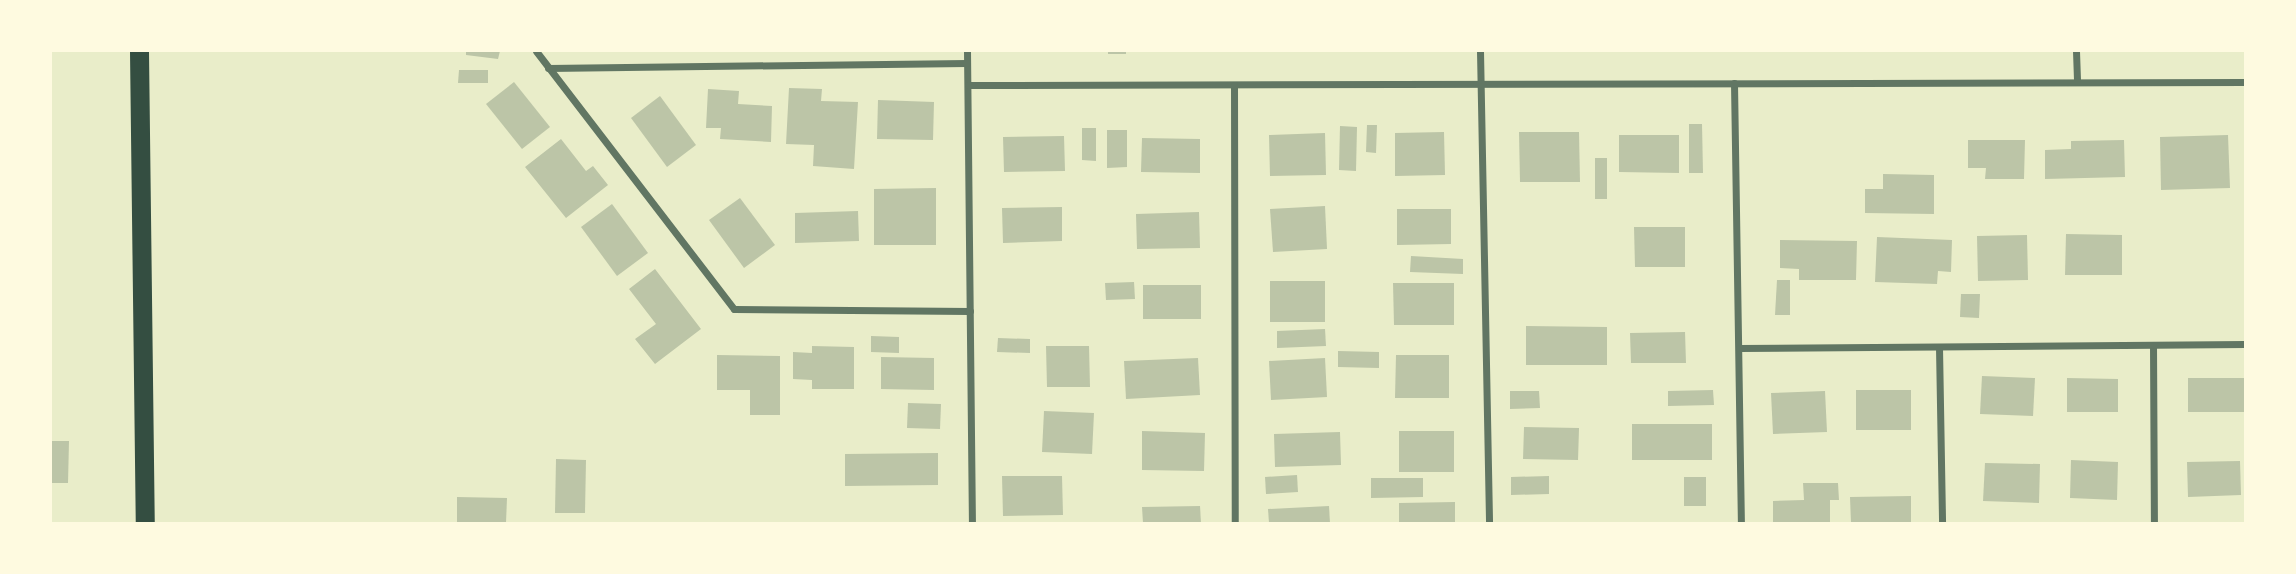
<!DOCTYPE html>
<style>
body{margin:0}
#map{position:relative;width:2296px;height:574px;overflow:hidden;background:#e9edc9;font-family:"DejaVu Sans",sans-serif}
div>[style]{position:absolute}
.building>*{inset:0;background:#bcc5a7}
.minor>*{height:7px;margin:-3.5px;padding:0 3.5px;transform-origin:3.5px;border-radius:3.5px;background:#617663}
.trunk>*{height:19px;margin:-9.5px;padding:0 9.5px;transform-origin:9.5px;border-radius:9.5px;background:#344e41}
span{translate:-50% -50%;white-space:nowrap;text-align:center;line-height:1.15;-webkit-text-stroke:7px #fefae0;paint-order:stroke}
.frame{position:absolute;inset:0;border:52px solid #fefae0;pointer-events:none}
</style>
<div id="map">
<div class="building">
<div style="clip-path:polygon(466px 51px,500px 51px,498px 59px,466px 55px)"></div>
<div style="clip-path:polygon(1108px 51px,1126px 51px,1126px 54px,1108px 54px)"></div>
<div style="clip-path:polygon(459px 70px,488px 70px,488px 83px,458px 83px)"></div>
<div style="clip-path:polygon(514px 82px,550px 127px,522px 149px,486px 104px)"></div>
<div style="clip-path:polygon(789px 88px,822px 89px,821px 101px,858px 102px,854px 169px,813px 166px,814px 145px,786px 144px)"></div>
<div style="clip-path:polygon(708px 89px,739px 91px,738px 104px,772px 106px,771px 142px,720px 139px,721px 128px,706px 128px)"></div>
<div style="clip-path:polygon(660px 96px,696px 145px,667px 167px,631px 118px)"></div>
<div style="clip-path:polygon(878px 100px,934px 102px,933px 140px,877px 139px)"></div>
<div style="clip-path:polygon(1689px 124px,1702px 124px,1703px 173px,1689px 173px)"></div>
<div style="clip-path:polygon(1367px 125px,1377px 125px,1376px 153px,1366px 152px)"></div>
<div style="clip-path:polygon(1340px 126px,1357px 127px,1356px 171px,1339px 170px)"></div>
<div style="clip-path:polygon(1082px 128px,1096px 128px,1096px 161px,1082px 160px)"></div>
<div style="clip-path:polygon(1107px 130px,1127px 130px,1127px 167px,1107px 168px)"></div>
<div style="clip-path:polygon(1444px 132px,1445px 175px,1395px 176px,1395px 133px)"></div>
<div style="clip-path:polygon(1519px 132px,1579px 132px,1580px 182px,1520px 182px)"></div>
<div style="clip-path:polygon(1325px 133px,1326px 175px,1270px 176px,1269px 135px)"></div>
<div style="clip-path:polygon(1619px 135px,1679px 135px,1679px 173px,1619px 172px)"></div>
<div style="clip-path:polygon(2228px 135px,2230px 188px,2161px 190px,2160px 137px)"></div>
<div style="clip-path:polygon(1064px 136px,1065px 171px,1004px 172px,1003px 137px)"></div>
<div style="clip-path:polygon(1142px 138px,1200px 139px,1200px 173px,1141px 172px)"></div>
<div style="clip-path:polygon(561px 139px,586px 171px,593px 166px,608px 185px,566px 218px,525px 167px)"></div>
<div style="clip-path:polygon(1968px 140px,2025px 140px,2024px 179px,1985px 179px,1986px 168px,1968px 168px)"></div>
<div style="clip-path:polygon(2124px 140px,2125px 177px,2045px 179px,2045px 150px,2071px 149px,2071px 141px)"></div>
<div style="clip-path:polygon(1595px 158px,1607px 158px,1607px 199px,1595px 199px)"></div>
<div style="clip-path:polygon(1883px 174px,1934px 175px,1934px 214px,1865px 213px,1865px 189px,1883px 189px)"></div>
<div style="clip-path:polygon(936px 188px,936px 245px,874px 245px,874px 189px)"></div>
<div style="clip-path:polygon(740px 198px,775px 245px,744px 268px,709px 220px)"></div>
<div style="clip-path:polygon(612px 204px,648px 253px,617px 276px,581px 227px)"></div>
<div style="clip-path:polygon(1325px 206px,1327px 249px,1273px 252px,1270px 209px)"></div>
<div style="clip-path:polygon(1062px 207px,1062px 241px,1003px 243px,1002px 208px)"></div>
<div style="clip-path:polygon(1397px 209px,1451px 209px,1451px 244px,1397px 245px)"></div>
<div style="clip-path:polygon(858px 211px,859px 241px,795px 243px,795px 213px)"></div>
<div style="clip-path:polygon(1199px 212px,1200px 248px,1137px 249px,1136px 214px)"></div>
<div style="clip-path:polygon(1634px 227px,1685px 227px,1685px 267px,1635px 267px)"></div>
<div style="clip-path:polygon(2066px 234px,2122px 235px,2122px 275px,2065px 275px)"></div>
<div style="clip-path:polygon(2027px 235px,2028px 280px,1978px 281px,1977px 236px)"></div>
<div style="clip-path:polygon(1877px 237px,1952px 240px,1951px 272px,1938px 271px,1937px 284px,1875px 282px)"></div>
<div style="clip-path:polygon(1780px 240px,1857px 241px,1856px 280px,1799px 280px,1799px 269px,1780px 268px)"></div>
<div style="clip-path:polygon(1411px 256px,1463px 259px,1463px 274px,1410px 272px)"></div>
<div style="clip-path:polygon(655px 269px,701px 329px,655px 364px,635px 339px,656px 324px,629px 289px)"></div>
<div style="clip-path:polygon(1777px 280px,1790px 280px,1790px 315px,1775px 315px)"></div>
<div style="clip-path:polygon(1270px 281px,1325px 281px,1325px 322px,1270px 322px)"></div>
<div style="clip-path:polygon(1134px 282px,1135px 299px,1106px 300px,1105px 283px)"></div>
<div style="clip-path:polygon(1393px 283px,1454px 283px,1454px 325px,1394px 325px)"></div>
<div style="clip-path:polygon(1143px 285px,1201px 285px,1201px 319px,1143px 319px)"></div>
<div style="clip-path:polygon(1961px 294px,1980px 294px,1979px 318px,1960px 317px)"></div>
<div style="clip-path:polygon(1526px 326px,1607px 327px,1607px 365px,1526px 365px)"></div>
<div style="clip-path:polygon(1325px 329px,1326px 346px,1277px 348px,1277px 331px)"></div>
<div style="clip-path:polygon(1685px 332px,1686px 363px,1631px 363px,1630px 333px)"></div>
<div style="clip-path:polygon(871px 336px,899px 337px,899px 353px,871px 352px)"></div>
<div style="clip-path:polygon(998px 338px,1030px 339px,1030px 353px,997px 352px)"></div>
<div style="clip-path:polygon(812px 346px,854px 347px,854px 389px,812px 389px,812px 380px,793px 379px,793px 352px,812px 353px)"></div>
<div style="clip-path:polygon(1046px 346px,1089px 346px,1090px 387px,1047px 387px)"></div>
<div style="clip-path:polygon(1338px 351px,1379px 352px,1379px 368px,1338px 367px)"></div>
<div style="clip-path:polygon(717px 355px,780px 356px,780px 415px,750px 415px,750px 390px,717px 390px)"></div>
<div style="clip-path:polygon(1396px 355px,1449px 355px,1449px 398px,1395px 398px)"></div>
<div style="clip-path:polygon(881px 357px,934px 358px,934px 390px,881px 389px)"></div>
<div style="clip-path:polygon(1198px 358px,1200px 395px,1126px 399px,1124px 361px)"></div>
<div style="clip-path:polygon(1325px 358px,1327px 397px,1271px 400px,1269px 361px)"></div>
<div style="clip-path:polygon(1982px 376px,2035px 378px,2033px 416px,1980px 414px)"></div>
<div style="clip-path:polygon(2067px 378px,2118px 379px,2118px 412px,2067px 412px)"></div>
<div style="clip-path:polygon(2188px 378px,2244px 378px,2244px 412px,2188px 412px)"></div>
<div style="clip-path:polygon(1713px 390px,1714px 405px,1668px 406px,1668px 391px)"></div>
<div style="clip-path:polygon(1856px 390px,1911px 390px,1911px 430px,1856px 430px)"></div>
<div style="clip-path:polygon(1510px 391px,1539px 391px,1540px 408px,1510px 409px)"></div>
<div style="clip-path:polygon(1825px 391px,1827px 432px,1773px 434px,1771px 393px)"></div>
<div style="clip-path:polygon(908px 403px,941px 404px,940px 429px,907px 428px)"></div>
<div style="clip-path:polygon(1044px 411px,1094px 413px,1092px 454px,1042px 452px)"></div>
<div style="clip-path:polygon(1632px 424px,1712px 424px,1712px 460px,1632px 460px)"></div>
<div style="clip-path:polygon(1524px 427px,1579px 428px,1578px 460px,1523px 459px)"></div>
<div style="clip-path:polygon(1142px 431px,1205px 433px,1204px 471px,1142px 470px)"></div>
<div style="clip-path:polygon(1399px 431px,1454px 431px,1454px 472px,1399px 472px)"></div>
<div style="clip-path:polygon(1340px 432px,1341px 465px,1275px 467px,1274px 434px)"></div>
<div style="clip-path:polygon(51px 441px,69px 441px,68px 483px,51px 483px)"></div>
<div style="clip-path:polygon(938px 453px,938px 485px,845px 486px,845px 454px)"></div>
<div style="clip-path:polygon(556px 459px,586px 460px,585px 513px,555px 513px)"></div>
<div style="clip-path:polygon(2071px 460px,2118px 462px,2117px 500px,2070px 498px)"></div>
<div style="clip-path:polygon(2240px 461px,2241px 495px,2188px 497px,2187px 462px)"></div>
<div style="clip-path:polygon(1985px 463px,2040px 464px,2039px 503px,1983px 501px)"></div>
<div style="clip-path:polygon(1297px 475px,1298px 492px,1266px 494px,1265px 477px)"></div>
<div style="clip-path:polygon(1002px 476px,1062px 476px,1063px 515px,1003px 516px)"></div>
<div style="clip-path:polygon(1549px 476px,1549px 494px,1511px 495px,1511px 477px)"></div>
<div style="clip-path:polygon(1684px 477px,1706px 477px,1706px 506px,1684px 506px)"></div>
<div style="clip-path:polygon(1371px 478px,1423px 478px,1423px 497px,1371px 498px)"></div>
<div style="clip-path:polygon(1803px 483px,1838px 483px,1839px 500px,1830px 500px,1830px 523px,1773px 523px,1773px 501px,1804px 500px)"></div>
<div style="clip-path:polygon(1911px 496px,1911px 523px,1851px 523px,1850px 497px)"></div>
<div style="clip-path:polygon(457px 497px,507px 498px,506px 523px,457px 523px)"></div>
<div style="clip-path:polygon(1455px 502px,1455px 523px,1399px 523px,1399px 503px)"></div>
<div style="clip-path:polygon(1200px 506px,1201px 523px,1143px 523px,1142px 507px)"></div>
<div style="clip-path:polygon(1329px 506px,1330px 523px,1269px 523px,1268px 509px)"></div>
</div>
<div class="minor">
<div style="left:536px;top:51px;width:325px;rotate:52.5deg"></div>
<div style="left:734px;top:309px;width:236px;rotate:0.5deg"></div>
<div style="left:967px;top:51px;width:472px;rotate:89.4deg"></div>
<div style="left:1480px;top:51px;width:472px;rotate:88.9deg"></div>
<div style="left:2076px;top:51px;width:31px;rotate:88deg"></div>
<div style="left:548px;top:68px;width:419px;rotate:-0.7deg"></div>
<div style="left:1734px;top:83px;width:440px;rotate:89.1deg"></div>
<div style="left:968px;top:85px;width:1277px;rotate:-0.13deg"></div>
<div style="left:1234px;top:85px;width:438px;rotate:89.9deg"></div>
<div style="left:2153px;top:345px;width:178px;rotate:89.7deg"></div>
<div style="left:1939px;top:347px;width:176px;rotate:89deg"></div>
<div style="left:1739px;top:348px;width:506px;rotate:-0.45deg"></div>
</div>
<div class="trunk">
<div style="left:139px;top:51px;width:472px;rotate:89.3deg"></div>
</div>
<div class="frame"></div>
</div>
